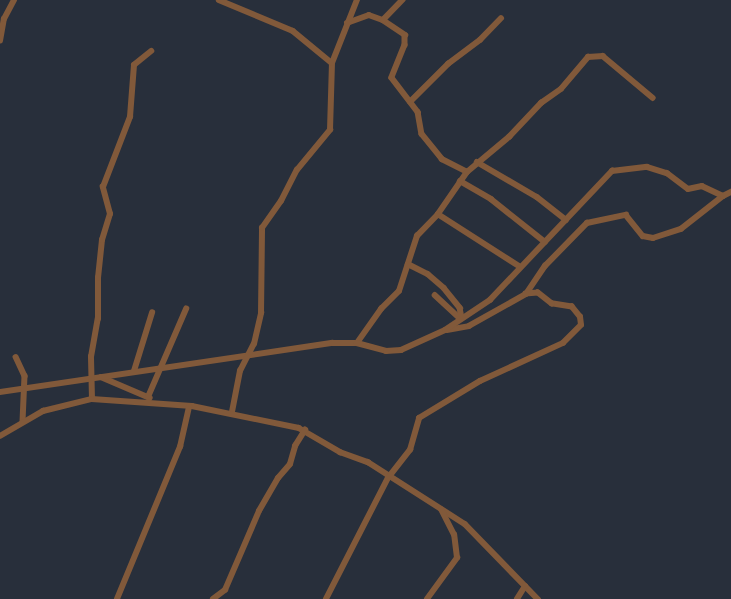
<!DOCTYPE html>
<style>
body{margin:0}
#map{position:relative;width:731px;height:599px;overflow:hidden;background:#282f3b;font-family:"Exo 2",sans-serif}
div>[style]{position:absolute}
.minor>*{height:5.5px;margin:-2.75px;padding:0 2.75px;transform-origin:2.75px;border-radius:2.75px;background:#81593a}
span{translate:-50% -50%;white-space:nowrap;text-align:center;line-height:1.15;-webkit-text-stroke:4px #282f3b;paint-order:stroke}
</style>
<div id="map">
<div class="minor">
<div style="left:219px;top:0;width:80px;rotate:22.7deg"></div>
<div style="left:293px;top:31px;width:50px;rotate:39.4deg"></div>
<div style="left:383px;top:20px;width:27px;rotate:34deg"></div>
<div style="left:405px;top:35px;width:10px;rotate:90deg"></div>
<div style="left:405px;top:45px;width:35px;rotate:112deg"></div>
<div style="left:392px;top:78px;width:43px;rotate:52.6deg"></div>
<div style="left:418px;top:112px;width:22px;rotate:80deg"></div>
<div style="left:422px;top:134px;width:32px;rotate:51deg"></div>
<div style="left:442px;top:159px;width:28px;rotate:27deg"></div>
<div style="left:347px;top:23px;width:23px;rotate:-20deg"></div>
<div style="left:369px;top:15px;width:15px;rotate:20deg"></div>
<div style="left:383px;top:20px;width:28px;rotate:-46deg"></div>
<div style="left:0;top:41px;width:22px;rotate:-80deg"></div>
<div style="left:4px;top:19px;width:21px;rotate:-62deg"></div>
<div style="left:410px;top:102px;width:54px;rotate:-45deg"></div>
<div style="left:448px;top:64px;width:40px;rotate:-37deg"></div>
<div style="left:480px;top:40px;width:30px;rotate:-46deg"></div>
<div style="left:477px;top:162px;width:69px;rotate:30.3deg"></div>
<div style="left:537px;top:197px;width:37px;rotate:38deg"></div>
<div style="left:460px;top:181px;width:36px;rotate:30deg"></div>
<div style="left:491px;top:199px;width:69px;rotate:38.5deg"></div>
<div style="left:438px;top:214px;width:96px;rotate:32.7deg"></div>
<div style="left:408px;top:264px;width:22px;rotate:27deg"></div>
<div style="left:428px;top:274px;width:21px;rotate:41deg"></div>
<div style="left:444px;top:288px;width:26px;rotate:51deg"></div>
<div style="left:460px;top:308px;width:10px;rotate:79deg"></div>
<div style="left:435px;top:295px;width:35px;rotate:43deg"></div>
<div style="left:447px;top:330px;width:22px;rotate:-10deg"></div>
<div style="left:469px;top:326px;width:65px;rotate:-29.3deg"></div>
<div style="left:526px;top:294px;width:34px;rotate:-56deg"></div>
<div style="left:545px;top:266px;width:60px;rotate:-45.7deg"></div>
<div style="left:587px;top:223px;width:40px;rotate:-12deg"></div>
<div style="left:626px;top:215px;width:27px;rotate:51deg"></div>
<div style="left:643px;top:236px;width:10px;rotate:11deg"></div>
<div style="left:653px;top:238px;width:29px;rotate:-18deg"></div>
<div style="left:681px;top:229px;width:53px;rotate:-38.2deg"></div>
<div style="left:357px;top:343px;width:42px;rotate:-54.8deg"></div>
<div style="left:381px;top:309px;width:25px;rotate:-45deg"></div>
<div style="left:399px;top:291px;width:58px;rotate:-71.9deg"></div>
<div style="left:417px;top:236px;width:30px;rotate:-46deg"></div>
<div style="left:438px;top:214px;width:51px;rotate:-55.4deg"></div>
<div style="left:467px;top:172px;width:55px;rotate:-39.8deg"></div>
<div style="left:509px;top:137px;width:47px;rotate:-46.7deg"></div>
<div style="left:541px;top:103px;width:24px;rotate:-35deg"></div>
<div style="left:561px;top:89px;width:42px;rotate:-49.8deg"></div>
<div style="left:588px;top:57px;width:15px;rotate:-4deg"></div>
<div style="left:603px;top:56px;width:65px;rotate:40deg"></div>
<div style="left:16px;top:357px;width:21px;rotate:65deg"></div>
<div style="left:25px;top:376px;width:45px;rotate:92.5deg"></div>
<div style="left:134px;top:371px;width:61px;rotate:-72.8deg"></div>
<div style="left:101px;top:377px;width:53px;rotate:23.2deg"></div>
<div style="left:0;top:392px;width:336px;rotate:-8.4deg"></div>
<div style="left:332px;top:343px;width:25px"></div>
<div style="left:357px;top:343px;width:30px;rotate:15deg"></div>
<div style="left:386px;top:351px;width:15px;rotate:-4deg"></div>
<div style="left:401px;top:350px;width:48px;rotate:-24.4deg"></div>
<div style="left:445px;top:330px;width:54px;rotate:-33.7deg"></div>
<div style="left:490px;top:300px;width:178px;rotate:-46.6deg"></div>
<div style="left:612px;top:171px;width:35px;rotate:-7deg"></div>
<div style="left:647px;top:167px;width:21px;rotate:17deg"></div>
<div style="left:667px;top:173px;width:26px;rotate:37deg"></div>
<div style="left:688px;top:189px;width:14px;rotate:-12deg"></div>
<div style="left:702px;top:186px;width:23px;rotate:25deg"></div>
<div style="left:723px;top:196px;width:9px;rotate:-27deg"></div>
<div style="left:148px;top:397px;width:96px;rotate:-66.6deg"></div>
<div style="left:92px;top:399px;width:42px;rotate:-91.4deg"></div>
<div style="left:91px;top:357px;width:39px;rotate:-80deg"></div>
<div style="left:98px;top:319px;width:41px;rotate:-90deg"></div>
<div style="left:98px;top:278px;width:38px;rotate:-84deg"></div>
<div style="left:102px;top:240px;width:27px;rotate:-73deg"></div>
<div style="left:110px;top:214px;width:28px;rotate:-105deg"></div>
<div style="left:103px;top:187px;width:75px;rotate:-68.9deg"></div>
<div style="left:130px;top:117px;width:52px;rotate:-85.6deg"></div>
<div style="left:134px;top:65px;width:22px;rotate:-39deg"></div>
<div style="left:232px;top:412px;width:42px;rotate:-79deg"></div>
<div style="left:240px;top:371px;width:30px;rotate:-63deg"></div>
<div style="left:254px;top:344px;width:32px;rotate:-77deg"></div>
<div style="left:261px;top:313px;width:85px;rotate:-89.3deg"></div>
<div style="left:262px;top:228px;width:33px;rotate:-55deg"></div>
<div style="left:281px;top:201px;width:35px;rotate:-63deg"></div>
<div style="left:297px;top:170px;width:52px;rotate:-50.5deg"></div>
<div style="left:330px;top:130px;width:67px;rotate:-88.3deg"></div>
<div style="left:332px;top:63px;width:68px;rotate:-68.4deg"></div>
<div style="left:0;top:436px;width:50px;rotate:-30.2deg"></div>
<div style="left:43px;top:411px;width:50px;rotate:-13.8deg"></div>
<div style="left:92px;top:399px;width:100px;rotate:4deg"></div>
<div style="left:192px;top:406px;width:109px;rotate:11.6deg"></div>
<div style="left:299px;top:428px;width:48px;rotate:30.3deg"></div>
<div style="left:340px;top:452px;width:30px;rotate:20deg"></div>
<div style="left:368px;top:462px;width:115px;rotate:32.6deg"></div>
<div style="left:465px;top:524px;width:105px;rotate:45.8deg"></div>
<div style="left:117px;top:599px;width:165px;rotate:-67.5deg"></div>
<div style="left:180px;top:447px;width:41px;rotate:-77.3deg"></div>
<div style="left:213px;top:599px;width:15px;rotate:-37deg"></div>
<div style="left:225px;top:590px;width:86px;rotate:-66.7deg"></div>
<div style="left:259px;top:511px;width:38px;rotate:-60deg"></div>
<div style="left:278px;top:478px;width:18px;rotate:-49deg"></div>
<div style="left:290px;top:464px;width:19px;rotate:-74deg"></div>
<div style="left:295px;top:446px;width:19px;rotate:-58deg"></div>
<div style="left:326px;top:599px;width:136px;rotate:-62.9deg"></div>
<div style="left:388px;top:478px;width:36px;rotate:-52deg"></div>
<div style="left:410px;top:450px;width:33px;rotate:-74deg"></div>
<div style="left:419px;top:418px;width:71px;rotate:-31.2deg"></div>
<div style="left:480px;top:381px;width:91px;rotate:-24.6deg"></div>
<div style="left:563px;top:343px;width:25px;rotate:-45deg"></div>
<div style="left:581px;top:325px;width:8px;rotate:-97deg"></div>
<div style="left:580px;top:317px;width:13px;rotate:-129deg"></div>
<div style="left:572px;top:307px;width:20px;rotate:-171deg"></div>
<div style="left:552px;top:304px;width:18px;rotate:-142deg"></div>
<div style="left:538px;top:293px;width:12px;rotate:175deg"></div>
<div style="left:427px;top:599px;width:51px;rotate:-53.8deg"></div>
<div style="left:457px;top:558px;width:23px;rotate:-97deg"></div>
<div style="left:454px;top:535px;width:28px;rotate:-117deg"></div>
<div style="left:517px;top:599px;width:15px;rotate:-58deg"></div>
</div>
</div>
